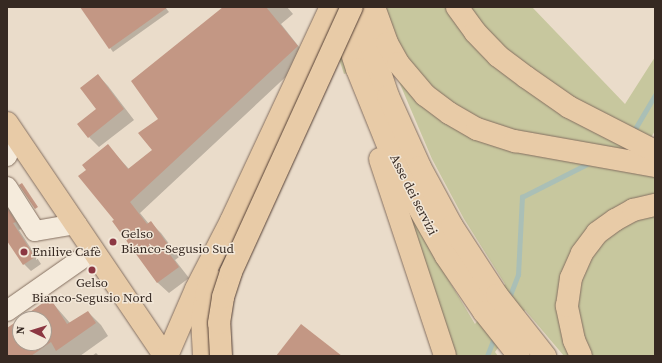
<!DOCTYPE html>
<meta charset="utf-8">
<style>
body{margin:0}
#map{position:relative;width:662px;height:363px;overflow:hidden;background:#eadcca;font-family:"Source Serif 4",serif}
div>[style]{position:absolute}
.green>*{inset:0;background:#c7c79e}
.shadow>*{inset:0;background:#0003}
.stream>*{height:4.5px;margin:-2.25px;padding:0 2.25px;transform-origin:2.25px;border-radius:2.25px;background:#aabfb6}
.building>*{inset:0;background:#c39784}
.roads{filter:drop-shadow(0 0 1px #846f60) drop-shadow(0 0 1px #846f60)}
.minor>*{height:20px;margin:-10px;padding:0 10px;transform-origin:10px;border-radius:10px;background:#f5ebdc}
.major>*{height:22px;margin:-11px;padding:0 11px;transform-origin:11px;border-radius:11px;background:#e8cba7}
.bridges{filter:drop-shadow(0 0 1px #533e34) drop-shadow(0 0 1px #533e34)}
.major-bridge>*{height:22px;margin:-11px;padding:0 11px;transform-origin:11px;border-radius:11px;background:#e8cba7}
.dots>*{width:11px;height:11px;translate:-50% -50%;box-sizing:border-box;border:2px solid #f2e7d8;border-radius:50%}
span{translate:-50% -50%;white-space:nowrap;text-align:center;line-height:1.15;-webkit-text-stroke:3px #f2e7d8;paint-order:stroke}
.street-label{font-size:13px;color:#362922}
.poi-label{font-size:13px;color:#362922}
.left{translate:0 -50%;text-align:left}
.frame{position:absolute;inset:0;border:8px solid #362922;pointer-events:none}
.north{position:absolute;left:12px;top:311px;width:40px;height:40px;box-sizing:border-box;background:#f2e7d8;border:1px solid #a79b8f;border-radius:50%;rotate:274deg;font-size:11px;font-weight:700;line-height:16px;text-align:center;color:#362922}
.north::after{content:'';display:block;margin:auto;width:14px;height:18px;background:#8c3742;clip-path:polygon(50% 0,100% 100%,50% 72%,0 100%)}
</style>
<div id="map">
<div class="green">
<div style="clip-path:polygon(322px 7px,532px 7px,625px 104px,655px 57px,655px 131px,641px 153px,655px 177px,655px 196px,576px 248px,573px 356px,564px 356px,525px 310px,495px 352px,498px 356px,452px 356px,406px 209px,475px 324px,505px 284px,464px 219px,432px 159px,397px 77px,482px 123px,437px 95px,410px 65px,366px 66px,344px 74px)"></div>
<div style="clip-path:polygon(655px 211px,655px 356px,588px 356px,574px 304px,578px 279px,601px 237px)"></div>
</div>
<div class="shadow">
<div style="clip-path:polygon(81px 7px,165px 7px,169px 12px,113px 52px)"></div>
<div style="clip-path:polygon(224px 7px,287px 7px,293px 14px,281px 24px,307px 57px,140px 213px,149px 224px,151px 223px,161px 233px,179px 257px,175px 260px,189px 278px,169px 293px,158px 283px,113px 221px,115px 220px,88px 170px,108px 146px,129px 169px,153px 150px,159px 119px)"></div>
<div style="clip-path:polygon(98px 75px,108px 86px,134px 120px,99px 147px,89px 137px,97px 110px)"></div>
<div style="clip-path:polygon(7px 206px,21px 229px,19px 230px,41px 264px,31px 271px,24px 264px,7px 238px)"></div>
<div style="clip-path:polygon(50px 300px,70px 323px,88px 312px,101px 325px,108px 336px,80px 356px,7px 356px,7px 329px,20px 320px,20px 343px,44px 343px,44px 319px,22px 319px)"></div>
<div style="clip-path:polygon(96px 353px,99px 356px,92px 356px)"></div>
</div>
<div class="stream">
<div style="left:632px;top:134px;width:45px;rotate:-59.5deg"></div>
<div style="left:509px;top:298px;width:25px;rotate:-69deg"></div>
<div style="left:518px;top:275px;width:78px;rotate:-87.1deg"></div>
<div style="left:522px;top:197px;width:77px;rotate:-26.9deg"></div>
<div style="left:487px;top:356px;width:22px;rotate:-69deg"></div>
</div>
<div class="building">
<div style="clip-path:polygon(80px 7px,168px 7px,109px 49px)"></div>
<div style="clip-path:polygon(223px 7px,266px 7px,298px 46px,130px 202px,147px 224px,151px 221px,169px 246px,166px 249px,179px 267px,157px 283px,112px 221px,114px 220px,78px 176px,86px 170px,82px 165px,108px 144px,128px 169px,152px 150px,138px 133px,158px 119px,131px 81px)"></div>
<div style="clip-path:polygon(98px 74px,124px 109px,88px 138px,77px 124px,96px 109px,80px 88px)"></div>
<div style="clip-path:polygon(22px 183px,38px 207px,35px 209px,19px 185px)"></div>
<div style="clip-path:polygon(7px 208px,16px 222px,13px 223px,35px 257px,23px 265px,7px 241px)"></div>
<div style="clip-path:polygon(evenodd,50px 298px,67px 324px,88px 311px,96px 323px,56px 351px,51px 342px,31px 356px,7px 356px,7px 328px,50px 298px,20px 319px,44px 319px,44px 343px,20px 343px,20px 319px)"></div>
<div style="clip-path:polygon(301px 324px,342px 356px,276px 356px)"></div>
</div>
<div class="roads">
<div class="minor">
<div style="left:7px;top:156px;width:23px;rotate:-72deg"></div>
<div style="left:7px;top:187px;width:52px;rotate:57.5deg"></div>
<div style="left:35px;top:231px;width:42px;rotate:-9.7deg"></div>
<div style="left:7px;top:311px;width:106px;rotate:-35deg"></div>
</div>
<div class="major">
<div style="left:337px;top:7px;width:65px;rotate:72.1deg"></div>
<div style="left:357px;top:69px;width:112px;rotate:68deg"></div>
<div style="left:399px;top:173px;width:95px;rotate:60.5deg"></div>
<div style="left:446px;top:256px;width:68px;rotate:55.8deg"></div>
<div style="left:484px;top:312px;width:56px;rotate:51.5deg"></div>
<div style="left:358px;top:7px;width:94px;rotate:71.4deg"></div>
<div style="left:388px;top:96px;width:78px;rotate:65.7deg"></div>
<div style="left:420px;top:167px;width:67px;rotate:61.5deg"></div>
<div style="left:452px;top:226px;width:82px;rotate:56.9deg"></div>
<div style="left:497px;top:295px;width:78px;rotate:51.8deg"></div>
<div style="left:374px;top:7px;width:38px;rotate:70deg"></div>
<div style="left:387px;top:43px;width:23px;rotate:61deg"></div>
<div style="left:398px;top:63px;width:42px;rotate:49.8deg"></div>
<div style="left:425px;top:95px;width:30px;rotate:37deg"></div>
<div style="left:449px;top:113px;width:32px;rotate:30deg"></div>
<div style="left:477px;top:129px;width:40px;rotate:18deg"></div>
<div style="left:515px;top:141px;width:142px;rotate:10.1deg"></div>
<div style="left:457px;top:7px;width:31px;rotate:54deg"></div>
<div style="left:475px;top:32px;width:33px;rotate:46deg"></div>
<div style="left:498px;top:56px;width:35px;rotate:37deg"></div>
<div style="left:526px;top:77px;width:52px;rotate:34.9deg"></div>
<div style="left:569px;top:107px;width:97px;rotate:27.1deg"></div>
<div style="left:7px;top:123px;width:282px;rotate:55.9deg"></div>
<div style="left:380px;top:159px;width:207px;rotate:71.7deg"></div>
<div style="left:167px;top:356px;width:73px;rotate:-66.6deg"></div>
<div style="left:196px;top:289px;width:76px;rotate:-62.8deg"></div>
<div style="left:231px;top:221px;width:236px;rotate:-65deg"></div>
<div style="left:204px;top:356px;width:35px;rotate:-93deg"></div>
<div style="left:202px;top:321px;width:26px;rotate:-81deg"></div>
<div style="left:206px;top:295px;width:17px;rotate:-73deg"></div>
<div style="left:581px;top:356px;width:17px;rotate:-114deg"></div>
<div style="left:574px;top:340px;width:35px;rotate:-102deg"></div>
<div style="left:567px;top:306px;width:28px;rotate:-82deg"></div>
<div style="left:571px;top:278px;width:27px;rotate:-66deg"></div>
<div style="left:582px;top:253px;width:25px;rotate:-53deg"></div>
<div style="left:597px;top:233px;width:22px;rotate:-36deg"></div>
<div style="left:615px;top:220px;width:21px;rotate:-29deg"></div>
<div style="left:633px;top:210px;width:23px;rotate:-13deg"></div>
</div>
</div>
<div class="bridges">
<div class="major-bridge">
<div style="left:221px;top:356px;width:33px;rotate:-93deg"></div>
<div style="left:219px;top:323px;width:26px;rotate:-81deg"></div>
<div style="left:223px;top:297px;width:26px;rotate:-72deg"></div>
<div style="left:231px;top:272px;width:291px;rotate:-65.5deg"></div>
</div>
</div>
<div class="dots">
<div style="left:113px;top:242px;background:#8c3742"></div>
<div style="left:24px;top:252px;background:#8c3742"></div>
<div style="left:92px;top:270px;background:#8c3742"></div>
</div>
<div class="street-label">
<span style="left:413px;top:195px;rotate:63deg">Asse dei servizi</span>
</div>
<div class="poi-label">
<span class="left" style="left:121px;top:242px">Gelso<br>Bianco-Segusio Sud</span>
<span class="left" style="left:32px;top:252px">Enilive Cafè</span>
<span style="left:92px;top:291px">Gelso<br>Bianco-Segusio Nord</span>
</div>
<div class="frame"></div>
<div class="north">N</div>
</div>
